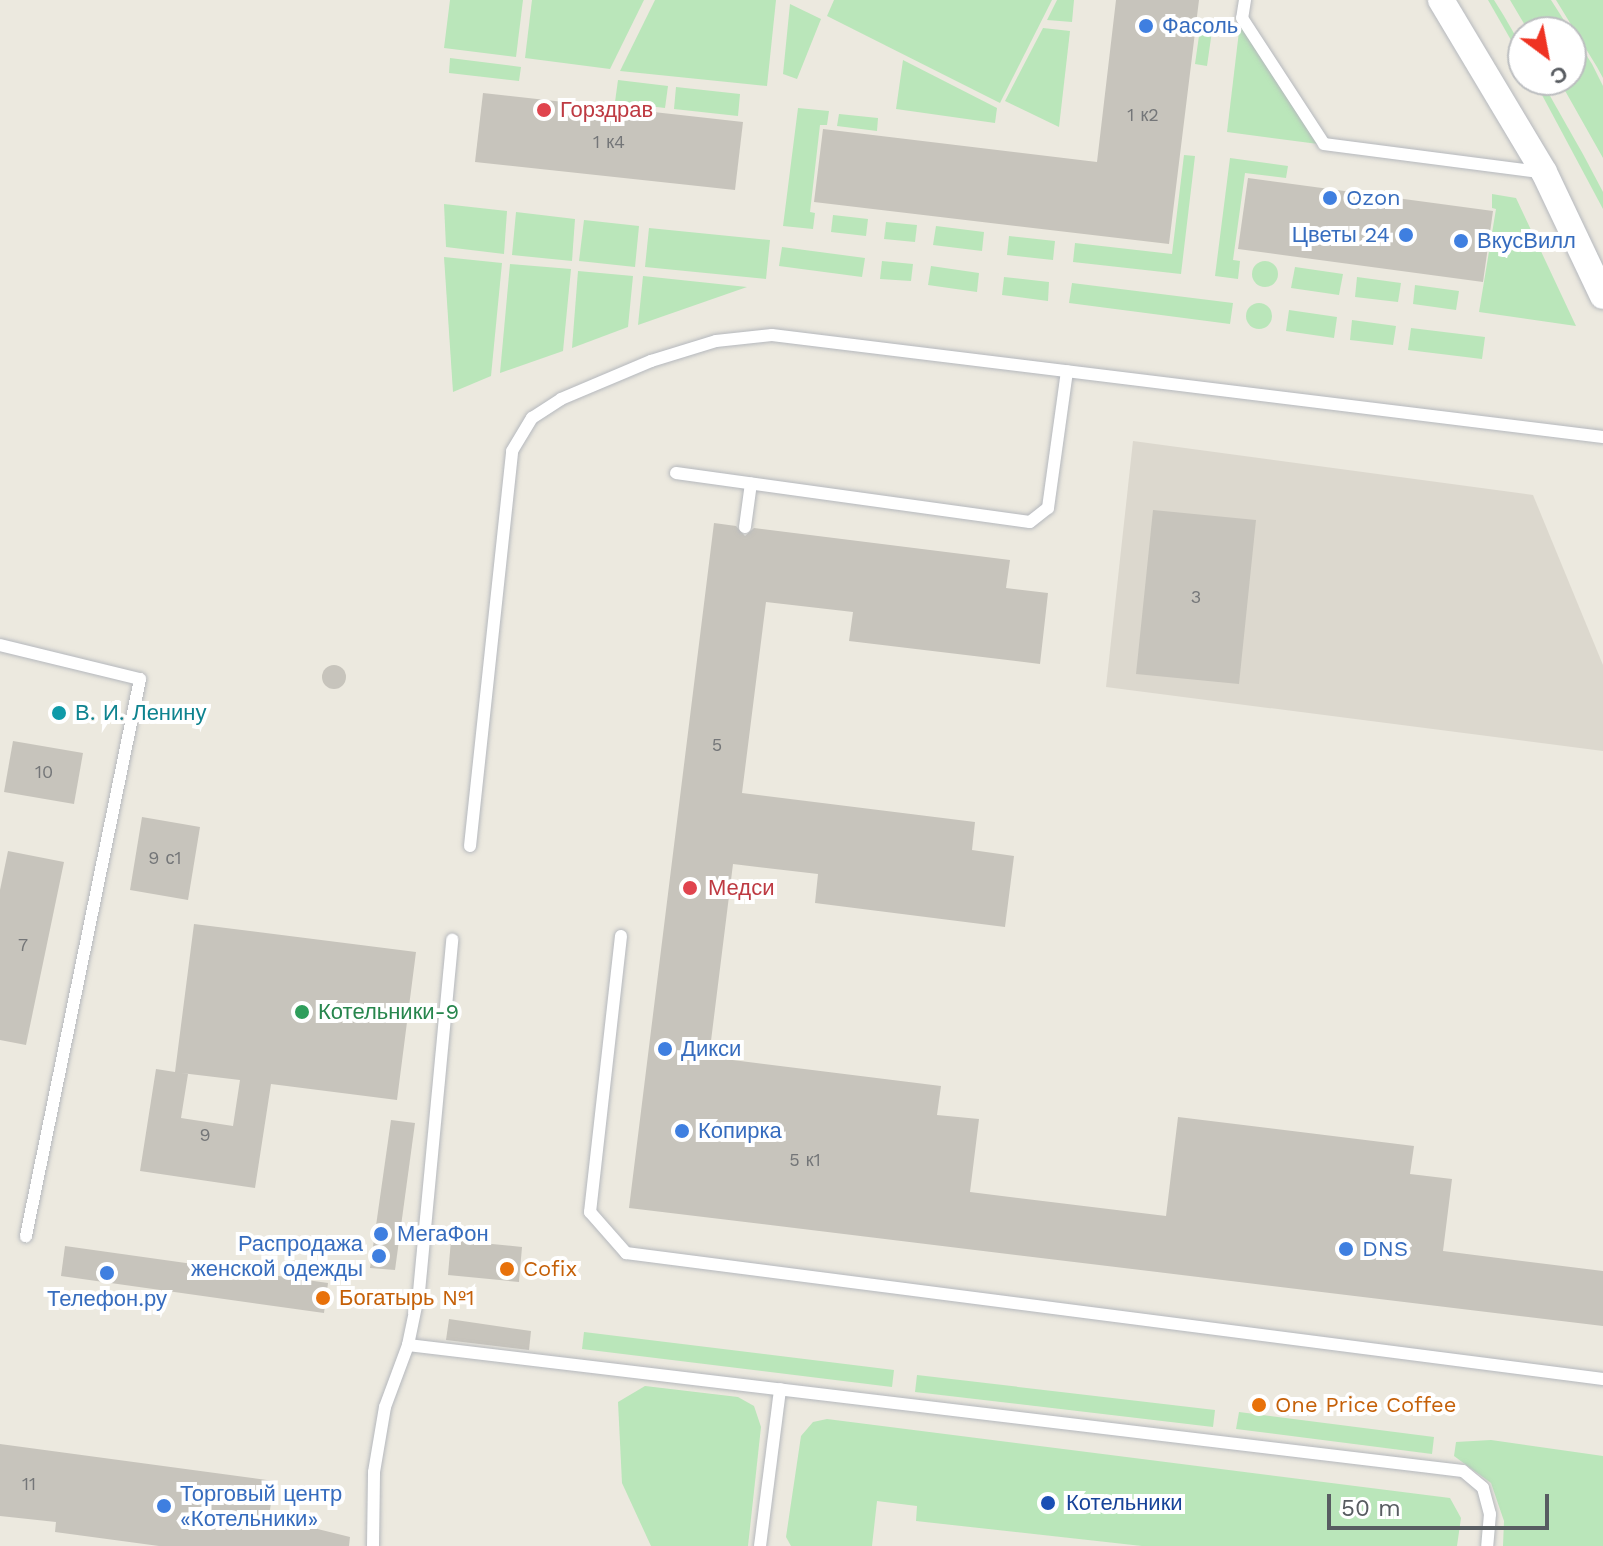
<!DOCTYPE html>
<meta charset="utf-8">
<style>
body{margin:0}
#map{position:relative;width:1603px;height:1546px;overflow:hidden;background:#ece9df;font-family:"Work Sans",sans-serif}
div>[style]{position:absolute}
.education>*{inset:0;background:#dcd8ce}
.green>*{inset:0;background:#bae6ba}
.round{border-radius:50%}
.building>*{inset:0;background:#c7c4bc}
.roads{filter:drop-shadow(0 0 2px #b5b8bd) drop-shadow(0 0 2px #b5b8bd)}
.lane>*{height:12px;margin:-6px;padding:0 6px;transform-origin:6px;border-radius:6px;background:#fff}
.street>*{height:26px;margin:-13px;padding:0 13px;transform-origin:13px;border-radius:13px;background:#fff}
.dots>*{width:22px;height:22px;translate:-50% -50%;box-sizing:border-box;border:4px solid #fff;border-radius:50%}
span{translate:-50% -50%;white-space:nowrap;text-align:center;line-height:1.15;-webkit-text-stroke:8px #fff;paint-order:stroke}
.number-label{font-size:18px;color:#747678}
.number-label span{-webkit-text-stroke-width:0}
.shop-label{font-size:22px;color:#366cbe}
.left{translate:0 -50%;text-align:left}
.right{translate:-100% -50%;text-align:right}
.health-label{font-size:22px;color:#be3a42}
.culture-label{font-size:22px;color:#0d838f}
.leisure-label{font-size:22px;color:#27864d}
.food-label{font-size:22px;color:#c56008}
.transit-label{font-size:22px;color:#164399}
.north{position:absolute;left:1507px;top:16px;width:80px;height:80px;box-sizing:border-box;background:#fff;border:2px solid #bcbec0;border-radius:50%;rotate:148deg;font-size:22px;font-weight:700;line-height:32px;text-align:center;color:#585c61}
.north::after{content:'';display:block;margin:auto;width:28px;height:36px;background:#ef3322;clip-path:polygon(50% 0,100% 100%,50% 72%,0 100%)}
.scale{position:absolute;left:1327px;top:1494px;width:222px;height:36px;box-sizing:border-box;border:4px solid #585c61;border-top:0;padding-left:10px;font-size:24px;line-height:28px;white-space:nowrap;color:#585c61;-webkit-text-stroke:6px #fff;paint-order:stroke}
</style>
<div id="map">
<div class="education">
<div style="clip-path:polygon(1133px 441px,1533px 495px,1603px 665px,1603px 751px,1106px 687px)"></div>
</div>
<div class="green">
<div style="clip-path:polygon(450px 0,523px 0,516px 57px,444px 48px)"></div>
<div style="clip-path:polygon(532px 0,644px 0,610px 69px,525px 58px)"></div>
<div style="clip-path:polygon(655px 0,776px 0,767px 86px,620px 71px)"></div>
<div style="clip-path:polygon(834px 0,1052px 0,1000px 103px,827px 16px)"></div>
<div style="clip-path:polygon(1057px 0,1074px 0,1072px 22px,1047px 20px)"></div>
<div style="clip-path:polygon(1488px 0,1494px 0,1504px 16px,1523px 49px,1523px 61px)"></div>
<div style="clip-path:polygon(1510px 0,1551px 0,1592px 64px,1603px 86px,1603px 158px,1559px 80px,1571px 80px,1571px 32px,1529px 32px)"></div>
<div style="clip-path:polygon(1556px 0,1603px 0,1603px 78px,1597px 67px)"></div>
<div style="clip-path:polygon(790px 4px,821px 19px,797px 79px,783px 74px)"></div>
<div style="clip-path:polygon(1201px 22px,1213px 24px,1207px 66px,1195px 64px)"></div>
<div style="clip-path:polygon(1240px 23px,1318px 144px,1227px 132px)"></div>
<div style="clip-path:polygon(1043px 28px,1070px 31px,1059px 127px,1005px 101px)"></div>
<div style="clip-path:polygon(450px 58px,521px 67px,519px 81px,449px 73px)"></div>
<div style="clip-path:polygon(903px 60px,997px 108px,995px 123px,896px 109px)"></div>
<div style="clip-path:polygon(618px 80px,668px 86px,665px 108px,615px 102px)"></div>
<div style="clip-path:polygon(1534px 80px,1541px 80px,1584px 156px,1603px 192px,1603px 209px)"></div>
<div style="clip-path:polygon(676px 87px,740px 94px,738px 116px,674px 109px)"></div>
<div style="clip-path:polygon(798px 108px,829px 111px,827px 125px,820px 125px,810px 212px,815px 213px,813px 229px,783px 226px)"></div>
<div style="clip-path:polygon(839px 114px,878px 118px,877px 131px,837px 126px)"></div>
<div style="clip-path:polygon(1184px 155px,1195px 156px,1181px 274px,1073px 262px,1075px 243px,1172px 254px)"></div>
<div style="clip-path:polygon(1230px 158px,1288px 166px,1286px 178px,1245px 173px,1233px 260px,1240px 261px,1238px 279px,1215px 276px)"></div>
<div style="clip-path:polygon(1492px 194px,1516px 198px,1576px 326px,1479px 312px,1496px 209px,1492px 208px)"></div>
<div style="clip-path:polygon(444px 204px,507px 211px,504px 254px,446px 247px)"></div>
<div style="clip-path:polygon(516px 212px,575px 219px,572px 261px,512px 255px)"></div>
<div style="clip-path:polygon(833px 215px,868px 219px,866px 236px,831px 232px)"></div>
<div style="clip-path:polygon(584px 220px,639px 226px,635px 267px,579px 261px)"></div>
<div style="clip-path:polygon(886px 222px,917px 225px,915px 242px,884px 239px)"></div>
<div style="clip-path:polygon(936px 226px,984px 232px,982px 251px,933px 245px)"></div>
<div style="clip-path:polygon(649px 228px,770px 240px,766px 279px,645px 267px)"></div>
<div style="clip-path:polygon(1009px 236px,1055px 241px,1053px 260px,1007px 255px)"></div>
<div style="clip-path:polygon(782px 247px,865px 258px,862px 277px,779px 266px)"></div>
<div style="clip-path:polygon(444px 257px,502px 263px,491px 376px,453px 392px)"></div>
<div class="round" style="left:1252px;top:261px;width:26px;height:26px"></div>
<div style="clip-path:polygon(882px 261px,913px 264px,911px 281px,880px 279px)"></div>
<div style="clip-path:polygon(510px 264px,571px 269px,563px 351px,500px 373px)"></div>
<div style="clip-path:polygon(931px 266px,979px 273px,977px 292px,928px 285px)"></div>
<div style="clip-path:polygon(1295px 267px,1343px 274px,1339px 295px,1291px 288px)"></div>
<div style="clip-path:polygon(578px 271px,633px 276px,628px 327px,572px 348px)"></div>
<div style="clip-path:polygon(643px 276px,747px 287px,638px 325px)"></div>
<div style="clip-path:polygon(1004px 277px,1049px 282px,1048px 301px,1002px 295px)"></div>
<div style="clip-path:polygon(1357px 277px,1401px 283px,1398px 302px,1355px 297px)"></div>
<div style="clip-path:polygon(1072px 283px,1233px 303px,1230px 324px,1069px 303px)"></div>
<div style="clip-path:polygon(1415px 285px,1459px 291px,1456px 310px,1413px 304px)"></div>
<div class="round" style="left:1246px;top:303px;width:26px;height:26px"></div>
<div style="clip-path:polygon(1289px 310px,1337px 317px,1334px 338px,1286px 331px)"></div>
<div style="clip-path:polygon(1352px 320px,1396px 326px,1393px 345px,1350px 340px)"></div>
<div style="clip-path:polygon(1411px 328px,1485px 337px,1482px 359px,1408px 350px)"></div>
<div style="clip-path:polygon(584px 1332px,894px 1370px,892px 1387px,582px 1349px)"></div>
<div style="clip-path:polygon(917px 1375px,1215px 1410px,1213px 1427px,915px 1392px)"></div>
<div style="clip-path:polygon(645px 1386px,738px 1397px,754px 1406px,761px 1427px,748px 1546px,651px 1546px,622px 1483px,618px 1402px)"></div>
<div style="clip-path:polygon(1239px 1412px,1434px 1437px,1432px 1454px,1236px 1429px)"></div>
<div style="clip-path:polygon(827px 1419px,1450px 1498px,1461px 1518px,1457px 1546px,1142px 1546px,916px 1521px,917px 1506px,877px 1501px,872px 1546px,791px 1546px,786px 1537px,801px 1436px,813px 1422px)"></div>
<div style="clip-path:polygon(1491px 1440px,1603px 1456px,1603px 1546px,1503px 1546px,1504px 1521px,1491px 1483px,1454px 1456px,1456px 1442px)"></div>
</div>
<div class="building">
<div style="clip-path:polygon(1116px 0,1199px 0,1169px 244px,814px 202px,823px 129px,1097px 162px)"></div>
<div style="clip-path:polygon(483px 93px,743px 122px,735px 190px,475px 162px)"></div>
<div style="clip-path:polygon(1248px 178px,1493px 211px,1483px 282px,1238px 249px)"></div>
<div style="clip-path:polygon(1153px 510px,1256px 520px,1239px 684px,1136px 674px)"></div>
<div style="clip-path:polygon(714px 523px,736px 526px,745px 536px,754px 528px,1010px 560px,1006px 588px,1048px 593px,1040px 664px,849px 641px,853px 612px,766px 602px,742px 793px,975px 822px,972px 850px,1014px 856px,1005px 927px,815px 903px,818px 874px,733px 864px,709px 1057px,941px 1086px,937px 1115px,979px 1119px,970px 1192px,1166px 1216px,1178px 1117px,1414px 1146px,1410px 1174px,1452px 1179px,1443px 1251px,1603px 1271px,1603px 1326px,629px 1208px)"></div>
<div class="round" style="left:322px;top:665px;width:24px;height:24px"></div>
<div style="clip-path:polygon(13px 741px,83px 753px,74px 804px,4px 792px)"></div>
<div style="clip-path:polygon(142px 817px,200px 827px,188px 900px,130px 890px)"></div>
<div style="clip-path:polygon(8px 851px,64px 862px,26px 1045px,0 1040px,0 890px)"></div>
<div style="clip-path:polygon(evenodd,194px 924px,416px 952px,397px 1100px,271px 1084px,255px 1188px,140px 1171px,156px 1069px,175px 1072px,194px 924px,181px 1073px,240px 1080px,233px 1126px,181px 1118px,188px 1074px,181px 1073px)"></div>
<div style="clip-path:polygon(391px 1120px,415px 1123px,395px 1270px,370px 1268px)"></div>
<div style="clip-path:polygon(451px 1240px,522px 1247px,519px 1282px,448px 1275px)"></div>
<div style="clip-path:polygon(65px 1246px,328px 1283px,324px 1313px,61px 1276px)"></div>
<div style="clip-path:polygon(449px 1319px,531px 1331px,529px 1350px,446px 1340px)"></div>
<div style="clip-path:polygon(0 1444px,274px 1481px,269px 1517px,350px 1537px,349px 1546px,159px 1546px,55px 1532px,56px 1522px,0 1516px)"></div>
</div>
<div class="roads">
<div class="lane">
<div style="left:1245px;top:0;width:18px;rotate:99deg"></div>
<div style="left:1242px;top:18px;width:150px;rotate:56.9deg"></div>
<div style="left:1324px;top:144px;width:219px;rotate:7.4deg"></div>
<div style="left:676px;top:473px;width:357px;rotate:7.9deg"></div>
<div style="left:1030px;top:522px;width:23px;rotate:-38deg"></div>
<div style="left:1048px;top:508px;width:138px;rotate:-82.1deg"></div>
<div style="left:745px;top:527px;width:44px;rotate:-82.2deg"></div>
<div style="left:0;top:645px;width:144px;rotate:13.7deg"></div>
<div style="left:140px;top:679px;width:569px;rotate:101.57deg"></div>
<div style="left:470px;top:846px;width:397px;rotate:-83.9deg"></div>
<div style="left:512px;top:451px;width:39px;rotate:-59deg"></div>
<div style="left:532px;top:418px;width:35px;rotate:-33deg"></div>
<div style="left:561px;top:399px;width:98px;rotate:-22.9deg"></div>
<div style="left:651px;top:361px;width:68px;rotate:-17.1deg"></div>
<div style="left:716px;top:341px;width:56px;rotate:-6.1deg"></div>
<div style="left:772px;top:335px;width:837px;rotate:7deg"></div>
<div style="left:621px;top:936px;width:278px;rotate:96.4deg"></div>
<div style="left:590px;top:1212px;width:55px;rotate:48.7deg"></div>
<div style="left:626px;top:1253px;width:985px;rotate:7.35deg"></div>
<div style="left:408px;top:1345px;width:1062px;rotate:6.81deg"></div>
<div style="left:1463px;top:1471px;width:26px;rotate:40deg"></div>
<div style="left:1483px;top:1488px;width:27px;rotate:75deg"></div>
<div style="left:1490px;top:1514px;width:32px;rotate:95deg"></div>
<div style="left:373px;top:1546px;width:74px;rotate:-89.2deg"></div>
<div style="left:374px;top:1472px;width:66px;rotate:-80.4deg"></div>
<div style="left:385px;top:1407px;width:66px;rotate:-69.6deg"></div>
<div style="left:408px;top:1345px;width:54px;rotate:-78.3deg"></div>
<div style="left:419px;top:1292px;width:354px;rotate:-84.6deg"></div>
<div style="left:760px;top:1546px;width:158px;rotate:-82.7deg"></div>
</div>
<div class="street">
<div style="left:1441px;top:0;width:200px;rotate:59.1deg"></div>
<div style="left:1544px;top:172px;width:137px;rotate:64.6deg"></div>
</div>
</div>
<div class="dots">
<div style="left:1146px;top:26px;background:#3f7fe0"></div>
<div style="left:544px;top:110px;background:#e0444e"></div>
<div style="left:1330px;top:198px;background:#3f7fe0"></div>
<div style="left:1406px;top:235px;background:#3f7fe0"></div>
<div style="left:1461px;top:241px;background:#3f7fe0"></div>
<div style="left:59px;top:713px;background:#0f9aa8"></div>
<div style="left:690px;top:888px;background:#e0444e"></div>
<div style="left:302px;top:1012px;background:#2e9e5b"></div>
<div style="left:665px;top:1049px;background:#3f7fe0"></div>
<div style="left:682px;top:1131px;background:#3f7fe0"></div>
<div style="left:381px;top:1234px;background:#3f7fe0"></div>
<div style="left:1346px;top:1249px;background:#3f7fe0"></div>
<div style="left:379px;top:1256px;background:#3f7fe0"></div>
<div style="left:507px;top:1269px;background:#e8710a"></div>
<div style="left:107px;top:1273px;background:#3f7fe0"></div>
<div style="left:323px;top:1298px;background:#e8710a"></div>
<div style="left:1259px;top:1405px;background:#e8710a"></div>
<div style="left:1048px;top:1503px;background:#1a4fb4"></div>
<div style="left:164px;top:1506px;background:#3f7fe0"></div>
</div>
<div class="number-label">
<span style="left:1143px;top:115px">1 к2</span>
<span style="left:609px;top:142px">1 к4</span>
<span style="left:1196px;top:597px">3</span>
<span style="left:717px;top:745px">5</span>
<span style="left:44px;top:772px">10</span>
<span style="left:165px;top:858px">9 с1</span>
<span style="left:23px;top:945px">7</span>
<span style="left:205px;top:1135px">9</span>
<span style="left:805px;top:1160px">5 к1</span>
<span style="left:29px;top:1484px">11</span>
</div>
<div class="shop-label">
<span class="left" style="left:1162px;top:26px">Фасоль</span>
<span class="left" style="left:1346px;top:198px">Ozon</span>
<span class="right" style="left:1390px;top:235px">Цветы 24</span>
<span class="left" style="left:1477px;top:241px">ВкусВилл</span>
<span class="left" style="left:681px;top:1049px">Дикси</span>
<span class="left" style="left:698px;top:1131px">Копирка</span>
<span class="left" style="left:397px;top:1234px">МегаФон</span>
<span class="right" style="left:363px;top:1256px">Распродажа<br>женской одежды</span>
<span class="left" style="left:1362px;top:1249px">DNS</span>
<span style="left:107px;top:1299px">Телефон.ру</span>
<span class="left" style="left:180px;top:1506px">Торговый центр<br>«Котельники»</span>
</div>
<div class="health-label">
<span class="left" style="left:560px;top:110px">Горздрав</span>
<span class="left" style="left:708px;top:888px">Медси</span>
</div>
<div class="culture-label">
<span class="left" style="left:75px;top:713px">В. И. Ленину</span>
</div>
<div class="leisure-label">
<span class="left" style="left:318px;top:1012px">Котельники-9</span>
</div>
<div class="food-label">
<span class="left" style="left:523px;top:1269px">Cofix</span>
<span class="left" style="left:339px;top:1298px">Богатырь №1</span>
<span class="left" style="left:1275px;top:1405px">One Price Coffee</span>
</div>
<div class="transit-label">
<span class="left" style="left:1066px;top:1503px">Котельники</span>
</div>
<div class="north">С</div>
<div class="scale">50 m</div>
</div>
